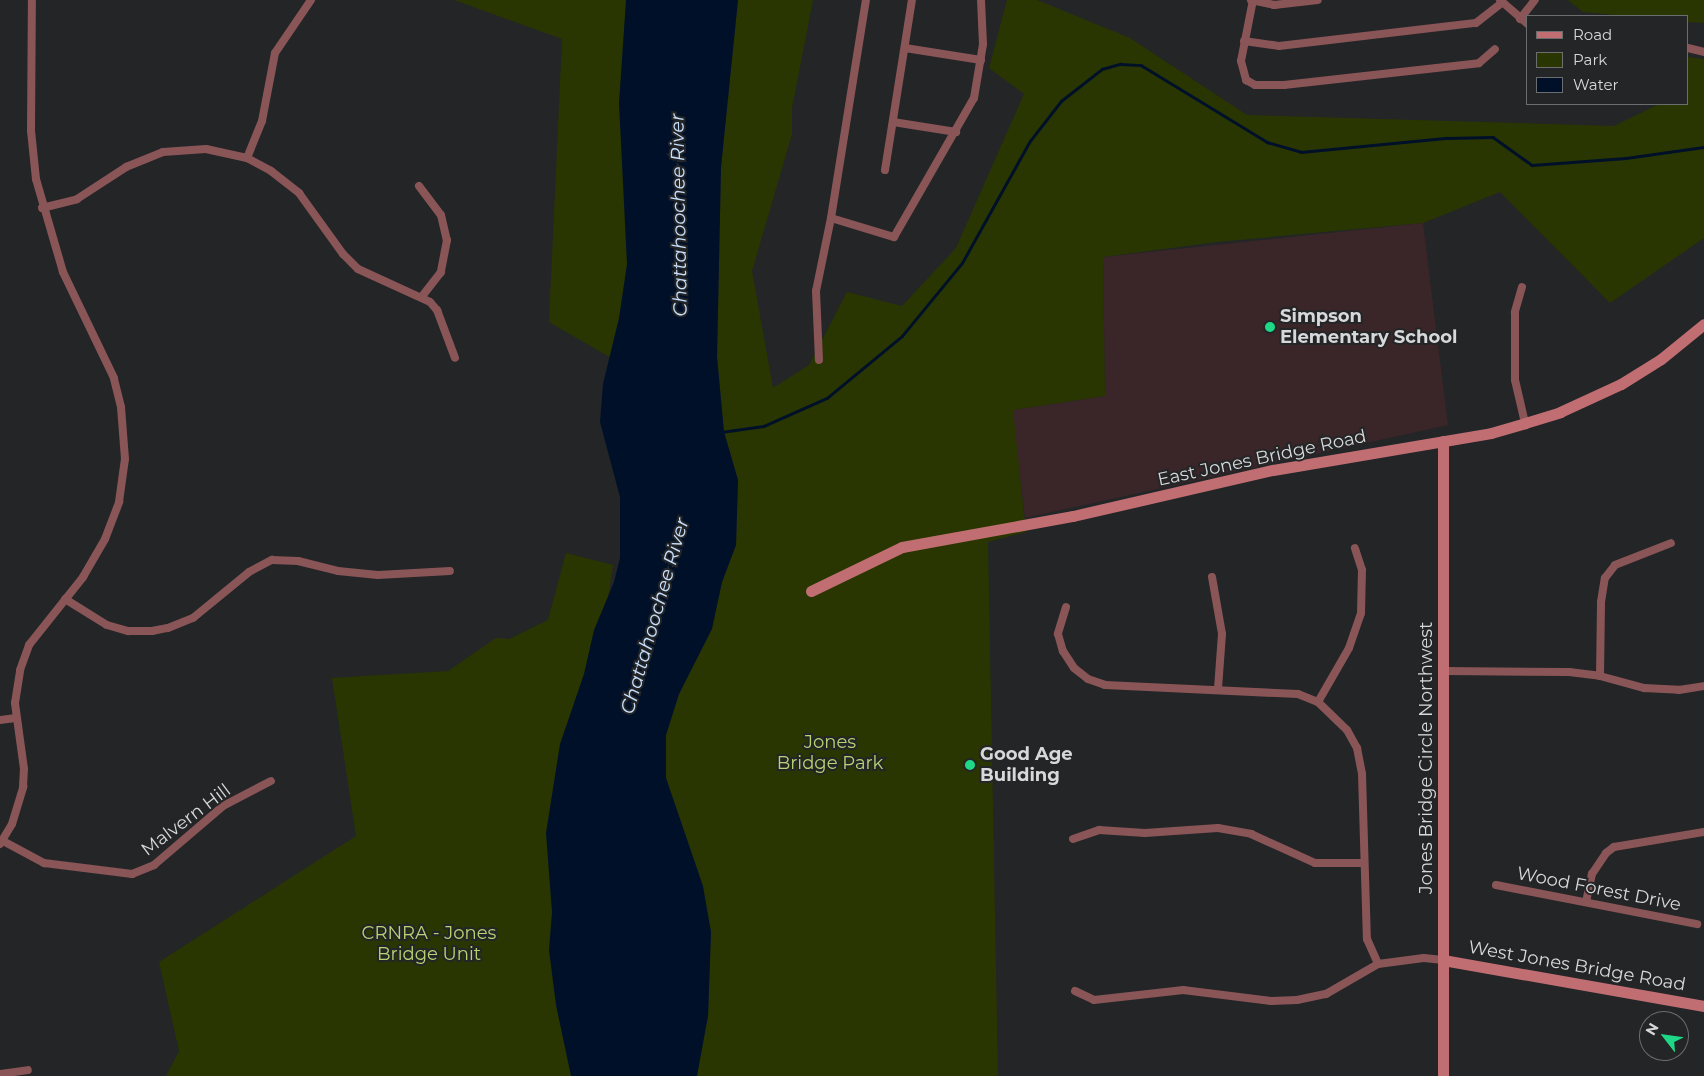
<!DOCTYPE html>
<style>
body{margin:0}
#map{position:relative;width:1704px;height:1076px;overflow:hidden;background:#232527;font-family:Montserrat,sans-serif}
div>[style]{position:absolute}
.education>*{inset:0;background:#3a2628}
.green>*{inset:0;background:#2a3601}
.water>*{inset:0;background:#001029}
.stream>*{height:2.5px;margin:-1.25px;padding:0 1.25px;transform-origin:1.25px;border-radius:1.25px;background:#001029}
.street>*{height:8px;margin:-4px;padding:0 4px;transform-origin:4px;border-radius:4px;background:#895557}
.secondary>*{height:11px;margin:-5.5px;padding:0 5.5px;transform-origin:5.5px;border-radius:5.5px;background:#c16e73}
.dots>*{width:14px;height:14px;translate:-50% -50%;box-sizing:border-box;border:2px solid #232527;border-radius:50%}
span{translate:-50% -50%;white-space:nowrap;text-align:center;line-height:1.15;-webkit-text-stroke:4px #232527;paint-order:stroke}
.poi-label{font-size:18px;color:#d6d8d9;font-weight:700}
.left{translate:0 -50%;text-align:left}
.street-label{font-size:18px;color:#d6d8d9}
.park-label{font-size:18px;color:#b8d373}
.water-label{font-size:19px;color:#c8e0ff;font-style:italic}
.legend{position:absolute;left:1526px;top:15px;width:162px;height:90px;box-sizing:border-box;background:#232527;border:1px solid #6b6d6e;margin:0;padding:6px 9px;list-style:none;font-size:15px;color:#d6d8d9}
.legend li{display:flex;align-items:center;gap:10px;height:25px}
.legend b{width:25px;border:1px solid #6b6d6e}
.north{position:absolute;left:1639px;top:1011px;width:50px;height:50px;box-sizing:border-box;background:#232527;border:1px solid #6b6d6e;border-radius:50%;rotate:300deg;font-size:14px;font-weight:700;line-height:20px;text-align:center;color:#d6d8d9}
.north::after{content:'';display:block;margin:auto;width:18px;height:22px;background:#1fd887;clip-path:polygon(50% 0,100% 100%,50% 72%,0 100%)}
</style>
<div id="map">
<div class="education">
<div style="clip-path:polygon(1423px 223px,1448px 425px,1025px 518px,1012px 410px,1105px 396px,1103px 257px)"></div>
</div>
<div class="green">
<div style="clip-path:polygon(454px 0,637px 0,644px 377px,549px 322px,562px 39px)"></div>
<div style="clip-path:polygon(738px 0,813px 0,792px 108px,792px 134px,752px 271px,773px 388px,809px 365px,847px 292px,902px 306px,956px 248px,1024px 94px,989px 68px,1007px 0,1037px 0,1130px 38px,1247px 115px,1614px 126px,1659px 104px,1688px 104px,1688px 57px,1704px 59px,1704px 238px,1610px 303px,1500px 192px,1423px 223px,1217px 242px,1103px 257px,1105px 396px,1013px 410px,1026px 532px,988px 542px,998px 1076px,696px 1076px,708px 1016px,711px 932px,666px 778px,666px 735px,679px 694px,711px 629px,722px 582px,736px 545px,738px 480px,724px 432px,717px 357px,721px 167px)"></div>
<div style="clip-path:polygon(1568px 0,1704px 0,1704px 23px,1688px 22px,1688px 16px,1626px 16px,1583px 12px)"></div>
<div style="clip-path:polygon(566px 553px,613px 565px,599px 659px,576px 1076px,166px 1076px,179px 1051px,159px 962px,356px 836px,332px 678px,448px 671px,496px 638px,509px 639px,548px 620px)"></div>
</div>
<div class="water">
<div style="clip-path:polygon(626px 0,738px 0,721px 167px,717px 357px,724px 432px,738px 480px,736px 545px,722px 582px,712px 629px,679px 694px,666px 735px,666px 778px,703px 886px,711px 932px,708px 1016px,697px 1076px,571px 1076px,556px 1005px,549px 950px,552px 912px,546px 833px,560px 744px,584px 674px,594px 630px,614px 582px,620px 558px,620px 497px,600px 422px,603px 384px,619px 318px,627px 264px,619px 103px)"></div>
</div>
<div class="stream">
<div style="left:721px;top:432px;width:43px;rotate:-7.9deg"></div>
<div style="left:764px;top:426px;width:69px;rotate:-24deg"></div>
<div style="left:827px;top:398px;width:97px;rotate:-39.6deg"></div>
<div style="left:902px;top:336px;width:94px;rotate:-50.6deg"></div>
<div style="left:962px;top:263px;width:140px;rotate:-60.9deg"></div>
<div style="left:1030px;top:141px;width:51px;rotate:-52.2deg"></div>
<div style="left:1061px;top:101px;width:52px;rotate:-38deg"></div>
<div style="left:1102px;top:69px;width:19px;rotate:-16deg"></div>
<div style="left:1120px;top:64px;width:21px;rotate:3deg"></div>
<div style="left:1141px;top:65px;width:148px;rotate:31.4deg"></div>
<div style="left:1267px;top:142px;width:35px;rotate:16deg"></div>
<div style="left:1301px;top:152px;width:147px;rotate:-5.5deg"></div>
<div style="left:1447px;top:138px;width:46px;rotate:-1.2deg"></div>
<div style="left:1493px;top:137px;width:48px;rotate:35.7deg"></div>
<div style="left:1532px;top:165px;width:94px;rotate:-4.3deg"></div>
<div style="left:1626px;top:158px;width:79px;rotate:-8deg"></div>
</div>
<div class="street">
<div style="left:1251px;top:0;width:24px;rotate:12deg"></div>
<div style="left:1274px;top:5px;width:44px;rotate:-6.5deg"></div>
<div style="left:1253px;top:0;width:62px;rotate:101.1deg"></div>
<div style="left:1241px;top:61px;width:20px;rotate:75deg"></div>
<div style="left:1246px;top:80px;width:10px;rotate:29deg"></div>
<div style="left:1255px;top:85px;width:29px"></div>
<div style="left:1284px;top:85px;width:196px;rotate:-6.4deg"></div>
<div style="left:1479px;top:63px;width:21px;rotate:-41deg"></div>
<div style="left:1500px;top:0;width:37px;rotate:41deg"></div>
<div style="left:1520px;top:19px;width:24px;rotate:-52deg"></div>
<div style="left:1244px;top:41px;width:35px;rotate:8deg"></div>
<div style="left:1279px;top:46px;width:198px;rotate:-6.7deg"></div>
<div style="left:1476px;top:23px;width:33px;rotate:-38deg"></div>
<div style="left:905px;top:48px;width:77px;rotate:9deg"></div>
<div style="left:1688px;top:48px;width:16px;rotate:14deg"></div>
<div style="left:893px;top:122px;width:64px;rotate:9deg"></div>
<div style="left:247px;top:158px;width:40px;rotate:-68deg"></div>
<div style="left:262px;top:121px;width:69px;rotate:-79.2deg"></div>
<div style="left:275px;top:53px;width:64px;rotate:-55.8deg"></div>
<div style="left:885px;top:170px;width:172px;rotate:-81deg"></div>
<div style="left:419px;top:186px;width:36px;rotate:53deg"></div>
<div style="left:441px;top:215px;width:26px;rotate:77deg"></div>
<div style="left:447px;top:240px;width:33px;rotate:101deg"></div>
<div style="left:441px;top:272px;width:31px;rotate:128deg"></div>
<div style="left:42px;top:208px;width:36px;rotate:-14deg"></div>
<div style="left:77px;top:199px;width:59px;rotate:-33.1deg"></div>
<div style="left:126px;top:167px;width:40px;rotate:-22deg"></div>
<div style="left:163px;top:152px;width:43px;rotate:-4deg"></div>
<div style="left:206px;top:149px;width:42px;rotate:12.4deg"></div>
<div style="left:247px;top:158px;width:27px;rotate:28deg"></div>
<div style="left:271px;top:171px;width:36px;rotate:38deg"></div>
<div style="left:299px;top:193px;width:75px;rotate:54.2deg"></div>
<div style="left:343px;top:254px;width:21px;rotate:45deg"></div>
<div style="left:358px;top:269px;width:79px;rotate:24.6deg"></div>
<div style="left:430px;top:302px;width:11px;rotate:49deg"></div>
<div style="left:437px;top:310px;width:51px;rotate:69.4deg"></div>
<div style="left:831px;top:218px;width:66px;rotate:16.8deg"></div>
<div style="left:894px;top:237px;width:160px;rotate:-60.1deg"></div>
<div style="left:974px;top:98px;width:55px;rotate:-80.5deg"></div>
<div style="left:983px;top:44px;width:44px;rotate:-92.6deg"></div>
<div style="left:1522px;top:287px;width:26px;rotate:106deg"></div>
<div style="left:1515px;top:312px;width:68px;rotate:90deg"></div>
<div style="left:1515px;top:380px;width:44px;rotate:76.9deg"></div>
<div style="left:819px;top:360px;width:69px;rotate:-92.5deg"></div>
<div style="left:816px;top:291px;width:75px;rotate:-78.4deg"></div>
<div style="left:831px;top:218px;width:221px;rotate:-80.9deg"></div>
<div style="left:1212px;top:577px;width:58px;rotate:80deg"></div>
<div style="left:1222px;top:634px;width:54px;rotate:94.2deg"></div>
<div style="left:65px;top:599px;width:49px;rotate:31.8deg"></div>
<div style="left:107px;top:625px;width:22px;rotate:16deg"></div>
<div style="left:128px;top:631px;width:24px"></div>
<div style="left:152px;top:631px;width:16px;rotate:-11deg"></div>
<div style="left:168px;top:628px;width:27px;rotate:-22deg"></div>
<div style="left:193px;top:618px;width:72px;rotate:-39.4deg"></div>
<div style="left:249px;top:572px;width:26px;rotate:-28deg"></div>
<div style="left:272px;top:560px;width:26px;rotate:2deg"></div>
<div style="left:298px;top:561px;width:41px;rotate:14deg"></div>
<div style="left:338px;top:571px;width:40px;rotate:5.7deg"></div>
<div style="left:378px;top:575px;width:72px;rotate:-3.2deg"></div>
<div style="left:1066px;top:607px;width:28px;rotate:107deg"></div>
<div style="left:1058px;top:634px;width:18px;rotate:74deg"></div>
<div style="left:1063px;top:651px;width:20px;rotate:57deg"></div>
<div style="left:1074px;top:668px;width:18px;rotate:38deg"></div>
<div style="left:1088px;top:679px;width:18px;rotate:19deg"></div>
<div style="left:1105px;top:685px;width:193px;rotate:2.7deg"></div>
<div style="left:1298px;top:694px;width:22px;rotate:22deg"></div>
<div style="left:1318px;top:702px;width:40px;rotate:44deg"></div>
<div style="left:1347px;top:730px;width:21px;rotate:61deg"></div>
<div style="left:1357px;top:748px;width:26px;rotate:79deg"></div>
<div style="left:1362px;top:774px;width:165px;rotate:88.3deg"></div>
<div style="left:1367px;top:939px;width:27px;rotate:66deg"></div>
<div style="left:1444px;top:671px;width:125px;rotate:0.5deg"></div>
<div style="left:1569px;top:672px;width:31px;rotate:7deg"></div>
<div style="left:1600px;top:676px;width:46px;rotate:15.3deg"></div>
<div style="left:1644px;top:688px;width:35px;rotate:3deg"></div>
<div style="left:1679px;top:690px;width:25px;rotate:-9deg"></div>
<div style="left:1600px;top:676px;width:74px;rotate:-89.2deg"></div>
<div style="left:1601px;top:602px;width:24px;rotate:-81deg"></div>
<div style="left:1605px;top:578px;width:16px;rotate:-52deg"></div>
<div style="left:1615px;top:565px;width:60px;rotate:-21.4deg"></div>
<div style="left:1318px;top:702px;width:62px;rotate:-60.1deg"></div>
<div style="left:1349px;top:648px;width:37px;rotate:-71deg"></div>
<div style="left:1361px;top:613px;width:43px;rotate:-88.7deg"></div>
<div style="left:1362px;top:570px;width:23px;rotate:-108deg"></div>
<div style="left:0;top:720px;width:16px;rotate:-7deg"></div>
<div style="left:1073px;top:839px;width:28px;rotate:-19deg"></div>
<div style="left:1099px;top:830px;width:46px;rotate:3.7deg"></div>
<div style="left:1145px;top:833px;width:73px;rotate:-3.9deg"></div>
<div style="left:1218px;top:828px;width:34px;rotate:10deg"></div>
<div style="left:1251px;top:834px;width:70px;rotate:24.4deg"></div>
<div style="left:1315px;top:863px;width:49px"></div>
<div style="left:3px;top:841px;width:47px;rotate:28.2deg"></div>
<div style="left:44px;top:863px;width:89px;rotate:7.1deg"></div>
<div style="left:132px;top:874px;width:24px;rotate:-22deg"></div>
<div style="left:154px;top:865px;width:91px;rotate:-40.5deg"></div>
<div style="left:223px;top:806px;width:54px;rotate:-27.5deg"></div>
<div style="left:0;top:844px;width:23px;rotate:-59deg"></div>
<div style="left:12px;top:824px;width:39px;rotate:-73deg"></div>
<div style="left:23px;top:787px;width:18px;rotate:-87deg"></div>
<div style="left:24px;top:769px;width:67px;rotate:-97.8deg"></div>
<div style="left:15px;top:703px;width:33px;rotate:-81deg"></div>
<div style="left:20px;top:670px;width:27px;rotate:-70deg"></div>
<div style="left:29px;top:645px;width:87px;rotate:-51.5deg"></div>
<div style="left:83px;top:577px;width:44px;rotate:-59.9deg"></div>
<div style="left:105px;top:539px;width:40px;rotate:-69deg"></div>
<div style="left:119px;top:502px;width:43px;rotate:-82.1deg"></div>
<div style="left:125px;top:459px;width:52px;rotate:-94.4deg"></div>
<div style="left:121px;top:407px;width:30px;rotate:-104deg"></div>
<div style="left:114px;top:378px;width:118px;rotate:-115.7deg"></div>
<div style="left:63px;top:272px;width:97px;rotate:-106.2deg"></div>
<div style="left:36px;top:179px;width:48px;rotate:-95.9deg"></div>
<div style="left:31px;top:131px;width:131px;rotate:-89.6deg"></div>
<div style="left:1496px;top:885px;width:205px;rotate:11deg"></div>
<div style="left:1586px;top:902px;width:29px;rotate:-78deg"></div>
<div style="left:1592px;top:874px;width:25px;rotate:-56deg"></div>
<div style="left:1606px;top:853px;width:10px;rotate:-37deg"></div>
<div style="left:1614px;top:847px;width:91px;rotate:-9.5deg"></div>
<div style="left:1075px;top:991px;width:21px;rotate:25deg"></div>
<div style="left:1094px;top:1000px;width:90px;rotate:-6.4deg"></div>
<div style="left:1183px;top:990px;width:89px;rotate:7.1deg"></div>
<div style="left:1271px;top:1001px;width:26px;rotate:-2deg"></div>
<div style="left:1297px;top:1000px;width:30px;rotate:-12deg"></div>
<div style="left:1326px;top:994px;width:60px;rotate:-30deg"></div>
<div style="left:1378px;top:964px;width:46px;rotate:-7.4deg"></div>
<div style="left:1424px;top:958px;width:19px;rotate:6deg"></div>
<div style="left:0;top:1074px;width:28px;rotate:-8deg"></div>
</div>
<div class="secondary">
<div style="left:811px;top:591px;width:101px;rotate:-25.8deg"></div>
<div style="left:902px;top:547px;width:174px;rotate:-10.3deg"></div>
<div style="left:1073px;top:516px;width:205px;rotate:-13deg"></div>
<div style="left:1273px;top:470px;width:221px;rotate:-9.6deg"></div>
<div style="left:1491px;top:433px;width:35px;rotate:-16deg"></div>
<div style="left:1525px;top:423px;width:37px;rotate:-17deg"></div>
<div style="left:1560px;top:412px;width:67px;rotate:-24.7deg"></div>
<div style="left:1621px;top:384px;width:47px;rotate:-32deg"></div>
<div style="left:1661px;top:359px;width:55px;rotate:-39.1deg"></div>
<div style="left:1443px;top:960px;width:265px;rotate:10deg"></div>
<div style="left:1443px;top:1076px;width:635px;rotate:-90deg"></div>
</div>
<div class="dots">
<div style="left:1270px;top:327px;background:#1fd887"></div>
<div style="left:970px;top:765px;background:#1fd887"></div>
</div>
<div class="poi-label">
<span class="left" style="left:1280px;top:327px">Simpson<br>Elementary School</span>
<span class="left" style="left:980px;top:765px">Good Age<br>Building</span>
</div>
<div class="street-label">
<span style="left:1262px;top:458px;rotate:-12deg">East Jones Bridge Road</span>
<span style="left:1426px;top:758px;rotate:-90deg">Jones Bridge Circle Northwest</span>
<span style="left:186px;top:820px;rotate:-37deg">Malvern Hill</span>
<span style="left:1599px;top:889px;rotate:11deg">Wood Forest Drive</span>
<span style="left:1577px;top:966px;rotate:10deg">West Jones Bridge Road</span>
</div>
<div class="park-label">
<span style="left:830px;top:753px">Jones<br>Bridge Park</span>
<span style="left:429px;top:944px">CRNRA - Jones<br>Bridge Unit</span>
</div>
<div class="water-label">
<span style="left:679px;top:215px;rotate:-91deg">Chattahoochee River</span>
<span style="left:655px;top:616px;rotate:-74deg">Chattahoochee River</span>
</div>
<ul class="legend">
<li><b style="height:6px;background:#c16e73"></b>Road</li>
<li><b style="height:14px;background:#2a3601"></b>Park</li>
<li><b style="height:14px;background:#001029"></b>Water</li>
</ul>
<div class="north">N</div>
</div>
